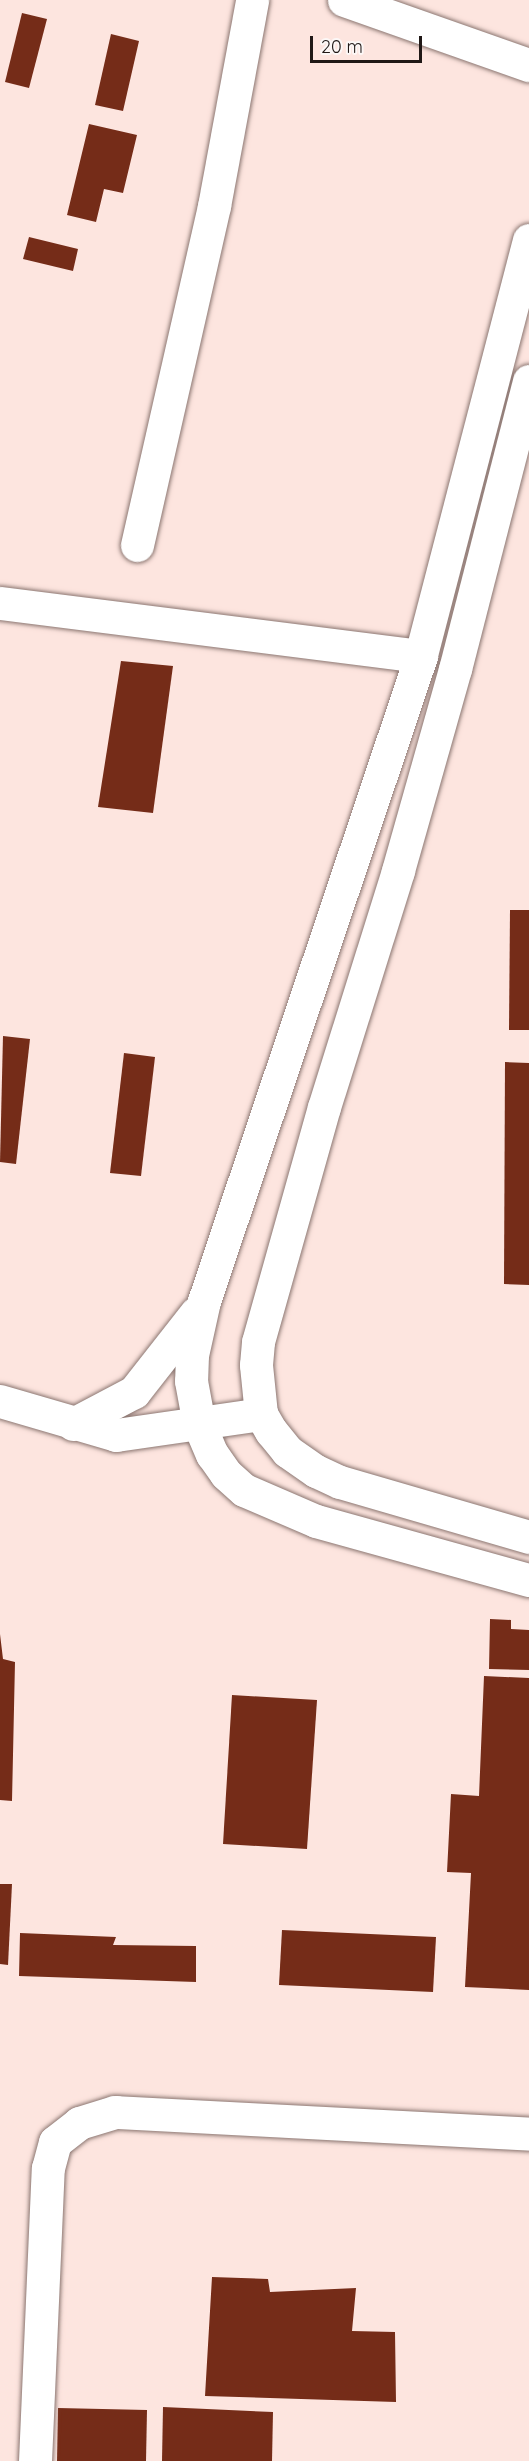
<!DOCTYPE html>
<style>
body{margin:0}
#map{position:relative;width:529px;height:2461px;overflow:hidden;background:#fde5df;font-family:Quicksand,sans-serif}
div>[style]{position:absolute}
.building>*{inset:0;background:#752c18}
.roads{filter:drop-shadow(0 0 2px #8b7671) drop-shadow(0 0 2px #8b7671)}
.minor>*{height:33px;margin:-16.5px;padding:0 16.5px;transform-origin:16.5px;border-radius:16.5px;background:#fff}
.tertiary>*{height:33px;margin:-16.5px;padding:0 16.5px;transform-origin:16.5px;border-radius:16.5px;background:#fff}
span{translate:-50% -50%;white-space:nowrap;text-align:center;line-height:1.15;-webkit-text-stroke:6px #fcf7f6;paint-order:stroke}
.scale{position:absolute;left:310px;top:36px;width:112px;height:27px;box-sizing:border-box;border:3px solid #201816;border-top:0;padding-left:8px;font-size:18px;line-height:21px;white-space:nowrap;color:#201816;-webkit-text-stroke:4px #fcf7f6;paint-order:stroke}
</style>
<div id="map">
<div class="building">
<div style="clip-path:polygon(22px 13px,47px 19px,29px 88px,5px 82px)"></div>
<div style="clip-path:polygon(111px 34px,139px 41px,123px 111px,95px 105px)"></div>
<div style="clip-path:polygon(89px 124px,137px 135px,123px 193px,104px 189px,96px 222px,67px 215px)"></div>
<div style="clip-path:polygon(29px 237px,78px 249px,73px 271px,23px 259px)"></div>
<div style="clip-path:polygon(121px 661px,173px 666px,153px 813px,98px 807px)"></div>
<div style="clip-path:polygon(510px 910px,529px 910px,529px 1030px,509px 1030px)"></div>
<div style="clip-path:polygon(3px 1036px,30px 1039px,16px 1164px,0 1162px)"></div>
<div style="clip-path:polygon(124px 1053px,155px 1057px,141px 1176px,110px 1173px)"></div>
<div style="clip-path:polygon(505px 1062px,529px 1063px,529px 1285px,504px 1284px)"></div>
<div style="clip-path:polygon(490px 1619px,511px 1620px,511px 1629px,529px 1630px,529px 1670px,489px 1669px)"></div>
<div style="clip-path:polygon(0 1634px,3px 1659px,15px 1662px,12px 1801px,0 1800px)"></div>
<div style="clip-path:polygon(484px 1676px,529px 1678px,529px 1990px,465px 1987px,471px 1873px,447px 1872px,451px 1794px,479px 1796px)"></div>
<div style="clip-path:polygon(232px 1695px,317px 1700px,307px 1849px,223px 1844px)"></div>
<div style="clip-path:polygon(0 1884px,12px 1884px,8px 1965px,0 1964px)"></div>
<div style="clip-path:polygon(282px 1930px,436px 1937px,433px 1992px,279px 1985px)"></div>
<div style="clip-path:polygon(20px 1933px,116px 1937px,113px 1945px,196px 1946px,196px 1982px,19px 1976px)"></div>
<div style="clip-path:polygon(212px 2277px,268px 2279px,270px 2292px,356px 2288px,352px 2331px,395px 2332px,396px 2402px,205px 2396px)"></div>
<div style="clip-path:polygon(163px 2407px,273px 2412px,272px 2461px,162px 2461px)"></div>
<div style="clip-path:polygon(58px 2408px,147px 2410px,146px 2461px,57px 2461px)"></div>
</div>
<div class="roads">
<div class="minor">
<div style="left:344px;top:0;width:196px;rotate:19.4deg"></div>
<div style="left:137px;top:545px;width:348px;rotate:-77.2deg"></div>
<div style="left:214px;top:206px;width:209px;rotate:-79.5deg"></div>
<div style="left:0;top:603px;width:424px;rotate:7.2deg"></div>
<div style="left:35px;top:2461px;width:293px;rotate:-87.5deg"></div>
<div style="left:48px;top:2168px;width:27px;rotate:-75deg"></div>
<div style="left:55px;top:2142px;width:31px;rotate:-38deg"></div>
<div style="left:79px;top:2123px;width:38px;rotate:-17deg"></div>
<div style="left:115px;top:2112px;width:415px;rotate:3deg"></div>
</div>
<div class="tertiary">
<div style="left:529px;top:240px;width:430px;rotate:104.6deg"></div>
<div style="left:421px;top:656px;width:681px;rotate:108.59deg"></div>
<div style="left:204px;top:1301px;width:55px;rotate:102.5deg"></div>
<div style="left:192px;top:1355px;width:26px;rotate:92deg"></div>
<div style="left:191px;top:1381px;width:44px;rotate:79.5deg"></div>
<div style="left:199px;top:1424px;width:33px;rotate:67deg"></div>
<div style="left:212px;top:1454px;width:24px;rotate:55deg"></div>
<div style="left:226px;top:1474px;width:24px;rotate:42deg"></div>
<div style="left:244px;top:1490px;width:78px;rotate:23.3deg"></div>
<div style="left:316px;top:1521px;width:221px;rotate:15.5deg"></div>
<div style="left:529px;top:381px;width:297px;rotate:104.4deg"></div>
<div style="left:455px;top:669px;width:210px;rotate:105.8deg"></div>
<div style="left:398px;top:871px;width:247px;rotate:107.4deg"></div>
<div style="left:324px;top:1107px;width:244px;rotate:105.7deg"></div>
<div style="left:258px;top:1342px;width:23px;rotate:95deg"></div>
<div style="left:256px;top:1365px;width:49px;rotate:84.2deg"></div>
<div style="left:261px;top:1414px;width:20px;rotate:60deg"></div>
<div style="left:271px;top:1431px;width:26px;rotate:51deg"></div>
<div style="left:287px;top:1451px;width:35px;rotate:35deg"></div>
<div style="left:316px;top:1471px;width:26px;rotate:25deg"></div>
<div style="left:340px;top:1482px;width:197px;rotate:16.2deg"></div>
<div style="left:0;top:1401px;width:121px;rotate:16.3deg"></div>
<div style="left:116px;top:1435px;width:147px;rotate:-8.2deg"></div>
<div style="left:73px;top:1424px;width:69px;rotate:-27.7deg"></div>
<div style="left:134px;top:1392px;width:100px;rotate:-51.9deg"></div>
</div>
</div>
<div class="scale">20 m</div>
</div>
